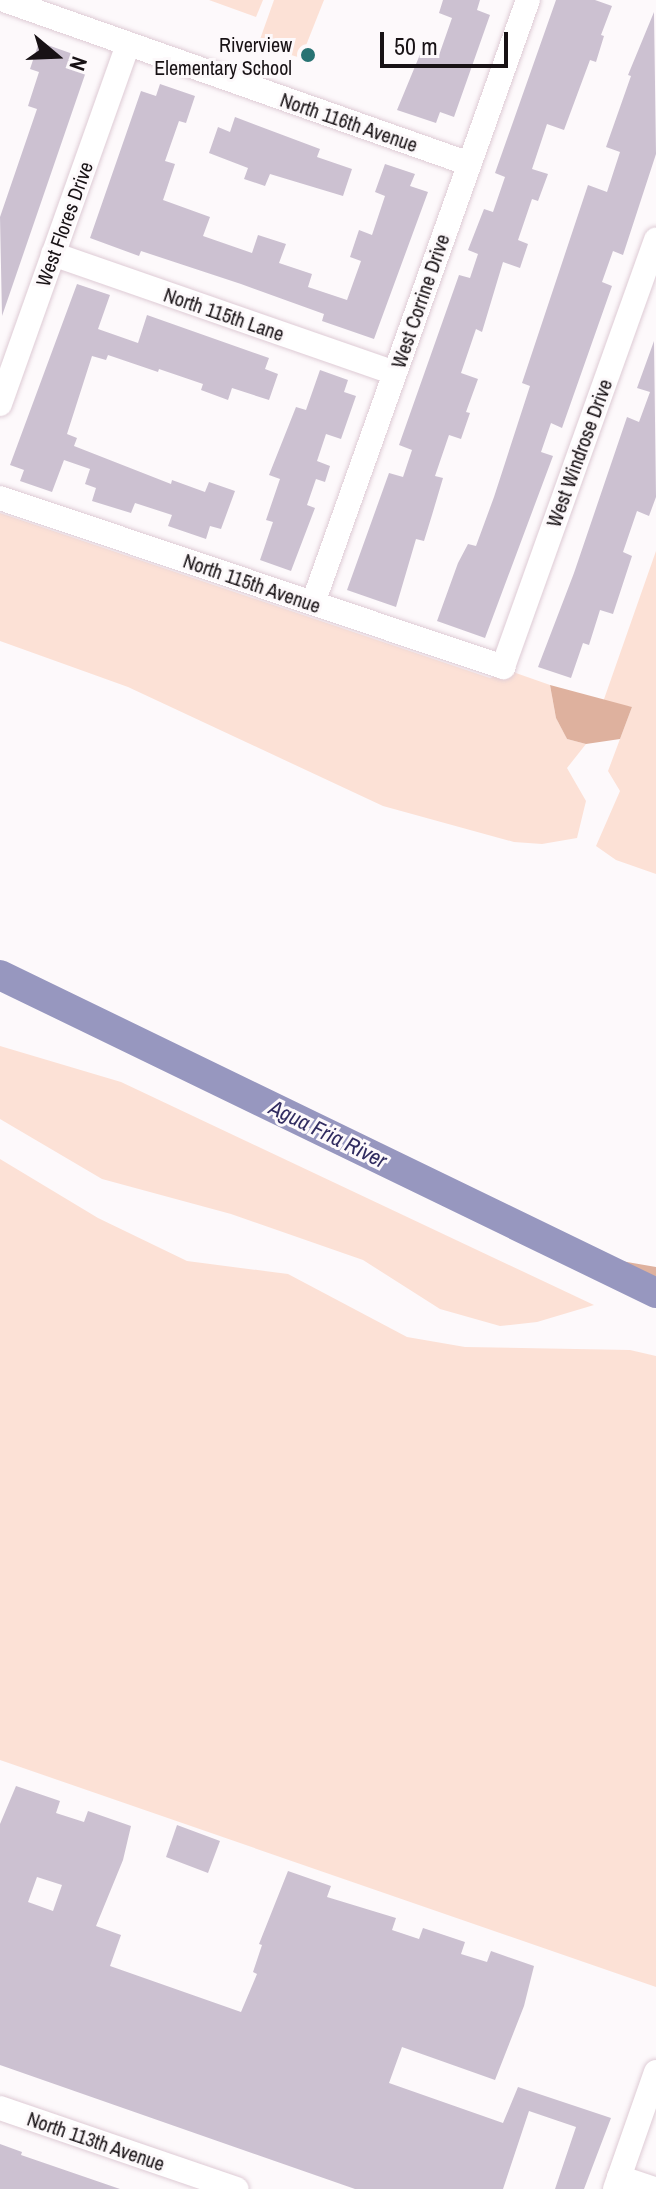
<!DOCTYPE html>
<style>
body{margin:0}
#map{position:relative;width:656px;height:2189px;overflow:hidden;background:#fdf9fb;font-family:"Archivo Narrow",sans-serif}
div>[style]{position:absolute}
.green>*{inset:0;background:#fce1d6}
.forest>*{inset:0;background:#deb19e}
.river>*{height:30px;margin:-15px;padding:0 15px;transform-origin:15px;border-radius:15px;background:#9797bf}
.building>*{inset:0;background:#ccc1d1}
.roads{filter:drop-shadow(0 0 2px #decbd5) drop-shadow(0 0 2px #decbd5)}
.minor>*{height:24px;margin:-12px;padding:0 12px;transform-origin:12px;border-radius:12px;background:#fff}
.dots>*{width:22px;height:22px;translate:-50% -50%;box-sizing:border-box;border:4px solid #fdf9fb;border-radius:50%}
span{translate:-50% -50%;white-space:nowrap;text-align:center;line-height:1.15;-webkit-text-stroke:6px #fdf9fb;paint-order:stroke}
.poi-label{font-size:20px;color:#181215}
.right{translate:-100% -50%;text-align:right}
.street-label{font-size:20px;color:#181215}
.water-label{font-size:22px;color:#312c60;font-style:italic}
.north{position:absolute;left:16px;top:16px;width:80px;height:80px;-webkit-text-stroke:6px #fdf9fb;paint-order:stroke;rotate:109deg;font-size:22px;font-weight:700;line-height:32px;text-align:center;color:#181215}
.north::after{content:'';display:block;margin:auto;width:28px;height:36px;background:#181215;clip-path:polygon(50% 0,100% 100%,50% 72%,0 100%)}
.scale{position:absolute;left:380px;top:32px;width:128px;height:36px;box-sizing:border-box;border:4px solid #181215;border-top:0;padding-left:10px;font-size:24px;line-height:28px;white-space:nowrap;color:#181215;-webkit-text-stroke:6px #fdf9fb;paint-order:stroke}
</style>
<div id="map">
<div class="green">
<div style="clip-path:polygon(209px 0,263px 0,256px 17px)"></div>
<div style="clip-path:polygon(274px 0,324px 0,301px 58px,258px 45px)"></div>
<div style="clip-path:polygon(0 513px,490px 678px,513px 672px,550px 685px,556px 718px,567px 739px,586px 744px,567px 768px,586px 801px,577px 838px,542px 844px,514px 842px,383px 806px,128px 687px,0 641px)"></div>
<div style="clip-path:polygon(656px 551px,656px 874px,616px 860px,596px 846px,620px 791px,608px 771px,632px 707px,603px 702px)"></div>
<div style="clip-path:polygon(0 1046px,121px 1082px,594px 1305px,537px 1322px,500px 1326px,440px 1309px,363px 1260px,231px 1214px,102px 1179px,0 1119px)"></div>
<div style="clip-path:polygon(0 1159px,98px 1218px,187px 1261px,288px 1274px,407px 1337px,465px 1347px,630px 1350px,656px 1356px,656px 1987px,0 1760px)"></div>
</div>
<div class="forest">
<div style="clip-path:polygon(550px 685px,632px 707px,620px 739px,586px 744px,567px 739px,556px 718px)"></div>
<div style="clip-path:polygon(354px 1161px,488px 1209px,598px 1257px,656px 1267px,656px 1305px)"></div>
</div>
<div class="river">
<div style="left:0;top:975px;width:729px;rotate:25.86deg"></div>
</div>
<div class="building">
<div style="clip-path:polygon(443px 0,480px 0,477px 10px,490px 15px,454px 117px,440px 112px,436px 123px,397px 110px,421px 52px,438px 58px,452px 18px,439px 13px)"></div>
<div style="clip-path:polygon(556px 0,595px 0,612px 6px,601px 35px,604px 36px,596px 62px,590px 60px,564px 130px,547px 124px,532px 169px,548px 174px,538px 201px,532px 199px,518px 240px,528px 244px,520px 268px,503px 262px,482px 332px,476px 329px,461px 373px,478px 379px,466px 412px,470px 413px,461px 439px,449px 435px,435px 476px,443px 478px,432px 515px,424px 541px,416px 539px,396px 607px,347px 590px,389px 473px,403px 477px,412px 450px,399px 445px,459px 275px,470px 278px,478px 254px,468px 250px,484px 209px,493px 212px,505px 177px,495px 173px)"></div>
<div style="clip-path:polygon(654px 12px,656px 154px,623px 255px,613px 251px,602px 282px,612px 286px,562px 428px,551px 423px,541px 452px,553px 456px,485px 638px,437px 621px,458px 563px,468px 544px,476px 546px,494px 497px,530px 386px,522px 383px,588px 185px,607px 192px,620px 152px,606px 147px,631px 76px,628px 75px)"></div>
<div style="clip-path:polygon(39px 42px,90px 60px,2px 316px,0 217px,37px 109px,28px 106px,39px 72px,30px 69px)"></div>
<div style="clip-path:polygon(160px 84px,195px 96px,186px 123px,179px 121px,165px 161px,175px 164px,163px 200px,210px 217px,203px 236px,252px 253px,258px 235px,286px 244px,279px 263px,312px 274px,308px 287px,347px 300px,361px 261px,350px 257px,359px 230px,372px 235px,385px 196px,375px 192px,385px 164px,415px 174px,410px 186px,428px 192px,374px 339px,322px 321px,324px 314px,241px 284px,141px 251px,139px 256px,90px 238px,141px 91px,156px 96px)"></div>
<div style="clip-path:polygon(235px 117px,320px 149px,317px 157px,352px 169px,343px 196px,270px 174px,265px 186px,244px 179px,248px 168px,209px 153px,218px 127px,230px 132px)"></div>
<div style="clip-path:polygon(77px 284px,110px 295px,98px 329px,138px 343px,147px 315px,269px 358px,265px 369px,278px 374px,269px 400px,232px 388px,228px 400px,201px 390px,203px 384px,159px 369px,158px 372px,108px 355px,106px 360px,92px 356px,67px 434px,77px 438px,74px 446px,171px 484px,172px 480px,205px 492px,209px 482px,235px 491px,221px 529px,210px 526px,206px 539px,168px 526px,172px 515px,135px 503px,131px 513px,92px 501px,96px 488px,85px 484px,90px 469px,64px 460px,52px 492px,20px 481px,24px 470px,10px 465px)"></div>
<div style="clip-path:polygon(654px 341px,656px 497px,649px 516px,637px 511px,623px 552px,632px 556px,613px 614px,600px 610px,589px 645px,583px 643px,571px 678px,538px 667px,574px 573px,627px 417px,639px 422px,650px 392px,637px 388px)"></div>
<div style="clip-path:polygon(320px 370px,348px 380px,344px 392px,356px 396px,341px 439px,326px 434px,317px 461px,330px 466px,325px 482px,316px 479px,307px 505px,315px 508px,291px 571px,260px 560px,273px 522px,266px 520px,280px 479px,269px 475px,296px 407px,306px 410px)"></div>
<div style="clip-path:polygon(evenodd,16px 1786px,60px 1801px,56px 1813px,59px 1814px,84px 1822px,88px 1811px,131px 1826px,123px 1860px,96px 1926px,121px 1935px,110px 1966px,241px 2012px,257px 1974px,253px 1972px,262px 1945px,259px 1944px,288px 1871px,331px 1886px,327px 1897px,396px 1918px,392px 1930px,419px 1939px,423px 1928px,465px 1942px,461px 1954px,487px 1962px,491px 1951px,534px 1966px,524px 2006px,495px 2080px,402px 2047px,389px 2083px,503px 2123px,518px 2087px,611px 2118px,584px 2189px,555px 2189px,576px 2127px,529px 2111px,503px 2189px,355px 2189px,0 2065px,0 1824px,16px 1786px,37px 1877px,62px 1885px,53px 1911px,28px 1902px,37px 1877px)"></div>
<div style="clip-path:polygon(177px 1825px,220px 1841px,208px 1873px,166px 1857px)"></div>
<div style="clip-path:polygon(0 2144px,22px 2152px,21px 2155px,120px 2189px,0 2189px)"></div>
</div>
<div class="roads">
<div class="minor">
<div style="left:4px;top:0;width:492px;rotate:19.4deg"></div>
<div style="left:53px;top:254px;width:361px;rotate:19.2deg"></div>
<div style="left:0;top:404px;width:382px;rotate:-70.4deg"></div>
<div style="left:0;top:498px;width:531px;rotate:18.57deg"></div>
<div style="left:503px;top:667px;width:454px;rotate:-70.3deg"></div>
<div style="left:313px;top:603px;width:640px;rotate:-70.38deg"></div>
<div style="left:0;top:2108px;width:250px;rotate:18.9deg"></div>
<div style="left:619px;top:2177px;width:36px;rotate:19deg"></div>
<div style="left:615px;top:2189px;width:124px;rotate:-70.7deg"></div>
</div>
</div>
<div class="dots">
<div style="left:308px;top:55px;background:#287373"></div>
</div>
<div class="poi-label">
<span class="right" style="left:292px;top:56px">Riverview<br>Elementary School</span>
</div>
<div class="street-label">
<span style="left:349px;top:122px;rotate:19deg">North 116th Avenue</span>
<span style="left:64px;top:224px;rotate:-70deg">West Flores Drive</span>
<span style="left:420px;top:301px;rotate:-71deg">West Corrine Drive</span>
<span style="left:224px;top:314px;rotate:19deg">North 115th Lane</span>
<span style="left:579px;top:453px;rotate:-70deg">West Windrose Drive</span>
<span style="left:252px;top:583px;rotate:19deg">North 115th Avenue</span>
<span style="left:96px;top:2141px;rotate:19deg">North 113th Avenue</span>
</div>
<div class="water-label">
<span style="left:328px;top:1134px;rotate:26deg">Agua Fria River</span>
</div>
<div class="north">N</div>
<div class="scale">50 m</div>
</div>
